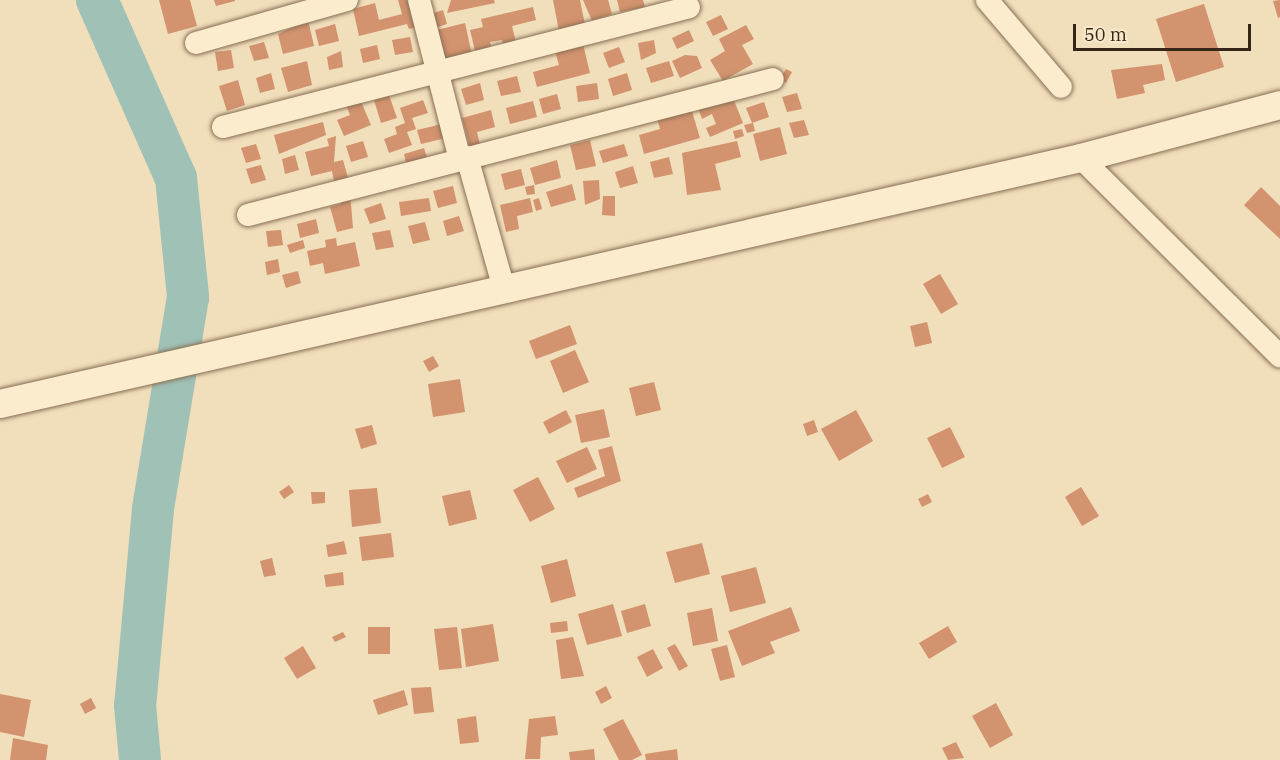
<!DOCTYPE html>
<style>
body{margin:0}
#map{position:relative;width:1280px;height:760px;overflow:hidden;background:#f1debb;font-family:"IBM Plex Serif",serif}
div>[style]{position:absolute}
.river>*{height:42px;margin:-21px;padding:0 21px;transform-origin:21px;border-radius:21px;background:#9fc1b6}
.building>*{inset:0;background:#d2936e}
.roads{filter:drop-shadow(0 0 2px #886e54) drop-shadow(0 0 2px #886e54)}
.minor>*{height:22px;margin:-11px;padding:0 11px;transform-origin:11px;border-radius:11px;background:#fbecce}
.tertiary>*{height:28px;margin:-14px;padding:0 14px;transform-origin:14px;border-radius:14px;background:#fbecce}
span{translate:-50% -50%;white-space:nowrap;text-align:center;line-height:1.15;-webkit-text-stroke:4.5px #f8e9cb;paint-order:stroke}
.scale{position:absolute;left:1073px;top:24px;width:178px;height:27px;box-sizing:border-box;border:3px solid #36261a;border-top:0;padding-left:8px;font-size:18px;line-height:21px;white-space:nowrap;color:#36261a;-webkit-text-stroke:4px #f8e9cb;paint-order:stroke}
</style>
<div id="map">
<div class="river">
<div style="left:97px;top:0;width:195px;rotate:66.1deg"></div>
<div style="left:176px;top:178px;width:120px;rotate:84.2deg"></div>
<div style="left:188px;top:297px;width:215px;rotate:99.4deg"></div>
<div style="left:153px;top:509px;width:197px;rotate:95.2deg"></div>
<div style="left:135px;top:705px;width:55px;rotate:84.8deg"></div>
</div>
<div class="building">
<div style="clip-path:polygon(159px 0,190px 0,197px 26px,168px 34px)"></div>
<div style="clip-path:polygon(214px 0,235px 0,235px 1px,216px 6px)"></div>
<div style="clip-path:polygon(398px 0,412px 0,419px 27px,409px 29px,407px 24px,359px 36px,353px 9px,375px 3px,379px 20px,402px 14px)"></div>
<div style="clip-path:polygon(451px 0,494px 0,495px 3px,447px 13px)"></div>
<div style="clip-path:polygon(553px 0,580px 0,585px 25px,559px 31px)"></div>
<div style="clip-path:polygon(583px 0,608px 0,612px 14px,592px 21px)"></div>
<div style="clip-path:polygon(617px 0,643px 0,645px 7px,620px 12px)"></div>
<div style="clip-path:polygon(1280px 0,1280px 17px,1278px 18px,1273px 1px)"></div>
<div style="clip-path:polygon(1204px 4px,1224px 67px,1176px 82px,1156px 19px)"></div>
<div style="clip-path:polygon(533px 7px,536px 20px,512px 26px,517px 46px,504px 49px,502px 40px,490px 42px,492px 51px,476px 55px,470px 30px,483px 27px,481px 19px)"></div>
<div style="clip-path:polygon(443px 10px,447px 24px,435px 28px,431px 14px)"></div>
<div style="clip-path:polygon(721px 15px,728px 29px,713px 36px,706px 22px)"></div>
<div style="clip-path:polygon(308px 20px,314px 46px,283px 54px,278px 34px)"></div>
<div style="clip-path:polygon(465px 23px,472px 55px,445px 61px,437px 30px)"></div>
<div style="clip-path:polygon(335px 24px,339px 41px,319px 46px,315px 30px)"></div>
<div style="clip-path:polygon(746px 25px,754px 39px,742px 45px,753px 64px,723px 81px,710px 60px,725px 51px,719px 39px)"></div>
<div style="clip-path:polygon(689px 30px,694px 41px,677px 49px,672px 38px)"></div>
<div style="clip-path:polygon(410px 37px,413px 52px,395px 55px,392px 40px)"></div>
<div style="clip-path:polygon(654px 40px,656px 53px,641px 60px,638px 43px)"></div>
<div style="clip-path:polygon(264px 42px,269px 58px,254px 61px,249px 46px)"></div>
<div style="clip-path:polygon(583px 44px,590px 73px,537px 87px,533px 72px,559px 65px,555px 51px)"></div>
<div style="clip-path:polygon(377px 45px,380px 59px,363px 63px,360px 49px)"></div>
<div style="clip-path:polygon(619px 47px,625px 62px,609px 68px,603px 53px)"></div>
<div style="clip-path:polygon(231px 50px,234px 68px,218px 71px,215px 52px)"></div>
<div style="clip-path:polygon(341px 51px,343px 67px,329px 70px,327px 57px)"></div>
<div style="clip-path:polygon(685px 55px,697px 56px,702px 68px,680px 78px,672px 61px)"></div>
<div style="clip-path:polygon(307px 61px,312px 85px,288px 92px,281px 68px)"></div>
<div style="clip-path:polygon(669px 61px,674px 76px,651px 83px,646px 68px)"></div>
<div style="clip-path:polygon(1162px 64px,1165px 80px,1143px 85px,1145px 93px,1117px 99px,1111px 70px)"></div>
<div style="clip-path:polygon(786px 69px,792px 72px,786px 83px,780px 79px)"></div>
<div style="clip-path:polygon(271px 73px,275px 89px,260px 93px,256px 78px)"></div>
<div style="clip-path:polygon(627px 73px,632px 90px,613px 96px,608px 79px)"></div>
<div style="clip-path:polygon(517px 76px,521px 92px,501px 96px,497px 81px)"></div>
<div style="clip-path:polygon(238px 80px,245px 105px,227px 111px,219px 86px)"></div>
<div style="clip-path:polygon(480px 83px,484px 100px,466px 105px,461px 89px)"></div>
<div style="clip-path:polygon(597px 83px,599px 99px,578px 102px,576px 86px)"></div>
<div style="clip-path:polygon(731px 93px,743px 123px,710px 137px,706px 128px,716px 124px,712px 114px,702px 119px,698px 108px)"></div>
<div style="clip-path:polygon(797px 93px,802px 109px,787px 112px,782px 97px)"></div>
<div style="clip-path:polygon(557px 94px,561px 109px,543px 114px,539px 99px)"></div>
<div style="clip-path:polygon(389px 95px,397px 118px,381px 123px,374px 100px)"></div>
<div style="clip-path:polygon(360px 99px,371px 125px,344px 136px,337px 120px,350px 115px,346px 105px)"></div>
<div style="clip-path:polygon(423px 100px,428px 113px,412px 118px,416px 129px,407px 132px,412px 145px,389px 153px,384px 139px,397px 134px,395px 127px,405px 123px,400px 108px)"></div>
<div style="clip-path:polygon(533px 101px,537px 117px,510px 124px,506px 108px)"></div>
<div style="clip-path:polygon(764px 102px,769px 117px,752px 123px,746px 108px)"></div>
<div style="clip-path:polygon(691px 108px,700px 138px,644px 154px,639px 135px,660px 129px,657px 118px)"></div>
<div style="clip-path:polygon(491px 110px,495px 127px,477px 132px,480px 145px,470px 148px,462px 118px)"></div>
<div style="clip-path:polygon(804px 120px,809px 135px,794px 138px,789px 123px)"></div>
<div style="clip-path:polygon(323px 122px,326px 135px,279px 154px,274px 135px)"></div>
<div style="clip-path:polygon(753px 123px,755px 131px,747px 133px,744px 125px)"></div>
<div style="clip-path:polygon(442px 124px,446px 138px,421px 144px,417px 130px)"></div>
<div style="clip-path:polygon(780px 127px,787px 154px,760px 161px,753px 134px)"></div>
<div style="clip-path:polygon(742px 129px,744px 136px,735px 139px,733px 131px)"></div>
<div style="clip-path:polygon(336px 136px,334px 162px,343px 160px,348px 178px,334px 181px,332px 171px,311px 176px,305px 152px,329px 146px,327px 139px)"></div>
<div style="clip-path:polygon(590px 140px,596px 166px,576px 170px,570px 145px)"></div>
<div style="clip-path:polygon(363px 141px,368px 157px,351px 162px,346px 146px)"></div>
<div style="clip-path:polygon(737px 141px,741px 157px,715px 164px,721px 190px,687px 195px,682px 153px)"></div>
<div style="clip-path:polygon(256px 144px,261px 159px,246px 163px,241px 148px)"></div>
<div style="clip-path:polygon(624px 144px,628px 156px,603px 163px,599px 151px)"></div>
<div style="clip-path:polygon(424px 148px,428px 161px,407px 167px,404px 154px)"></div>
<div style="clip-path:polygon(295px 155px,299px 170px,285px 174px,282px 159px)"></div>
<div style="clip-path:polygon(669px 157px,673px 174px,654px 178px,650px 162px)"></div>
<div style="clip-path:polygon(557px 160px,561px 178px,535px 185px,530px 168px)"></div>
<div style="clip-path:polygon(261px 165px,266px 180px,251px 184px,246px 169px)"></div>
<div style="clip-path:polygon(633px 166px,638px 183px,620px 188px,615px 172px)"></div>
<div style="clip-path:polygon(521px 169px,525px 185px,505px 190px,501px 174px)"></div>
<div style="clip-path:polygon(599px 180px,600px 199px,585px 205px,583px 181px)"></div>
<div style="clip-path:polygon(572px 184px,576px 200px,551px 207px,546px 192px)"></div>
<div style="clip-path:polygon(534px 185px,535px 194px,527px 195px,525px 187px)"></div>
<div style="clip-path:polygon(453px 186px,457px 203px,438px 208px,433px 191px)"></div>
<div style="clip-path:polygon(1261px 187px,1280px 206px,1280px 239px,1244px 205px)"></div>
<div style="clip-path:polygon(350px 192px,353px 228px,337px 232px,330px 207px,341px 204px,338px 195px)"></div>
<div style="clip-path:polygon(603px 196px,615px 196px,615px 216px,602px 215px)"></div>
<div style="clip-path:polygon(429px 198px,431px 211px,401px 216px,399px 202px)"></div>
<div style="clip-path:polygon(530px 198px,533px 212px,517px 216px,519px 229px,506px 232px,500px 205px)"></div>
<div style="clip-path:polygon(539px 198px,542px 209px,536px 211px,533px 200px)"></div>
<div style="clip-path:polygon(381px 203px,386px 219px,370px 224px,364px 209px)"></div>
<div style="clip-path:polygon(459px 216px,464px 231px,447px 236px,443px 221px)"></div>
<div style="clip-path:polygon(316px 219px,319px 233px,300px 238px,297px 224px)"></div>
<div style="clip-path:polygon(425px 222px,430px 240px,413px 244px,408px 226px)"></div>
<div style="clip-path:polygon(281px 230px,283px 245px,268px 247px,266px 231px)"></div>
<div style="clip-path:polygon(390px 230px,394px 247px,376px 250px,372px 233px)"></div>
<div style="clip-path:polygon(336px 238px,337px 246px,355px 242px,360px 266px,325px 274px,323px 263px,310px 266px,307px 251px,326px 247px,325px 240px)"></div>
<div style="clip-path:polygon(303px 240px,305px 248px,290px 253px,287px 245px)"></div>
<div style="clip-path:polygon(278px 259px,280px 272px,267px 275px,265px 262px)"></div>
<div style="clip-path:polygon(298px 271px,301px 283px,286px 288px,282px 275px)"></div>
<div style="clip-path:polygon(940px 274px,958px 304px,941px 314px,923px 284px)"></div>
<div style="clip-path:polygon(927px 322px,932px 343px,915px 347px,910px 326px)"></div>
<div style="clip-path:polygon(570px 325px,577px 344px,536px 359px,529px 341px)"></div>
<div style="clip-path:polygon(575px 350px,589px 382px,563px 393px,550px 361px)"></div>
<div style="clip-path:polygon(433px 356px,439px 366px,429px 372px,423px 361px)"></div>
<div style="clip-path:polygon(460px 379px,465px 412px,433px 417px,428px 384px)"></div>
<div style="clip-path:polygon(654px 382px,661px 410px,636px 416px,629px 388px)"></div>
<div style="clip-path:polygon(604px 409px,610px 437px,581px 443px,575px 415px)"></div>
<div style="clip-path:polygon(566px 410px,572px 422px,549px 434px,543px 422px)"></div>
<div style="clip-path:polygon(856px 410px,873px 441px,839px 461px,821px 429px)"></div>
<div style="clip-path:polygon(814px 420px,818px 432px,807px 436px,803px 424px)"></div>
<div style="clip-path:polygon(372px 425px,377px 444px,361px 449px,355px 429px)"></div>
<div style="clip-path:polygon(950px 427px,965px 457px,942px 468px,927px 438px)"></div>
<div style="clip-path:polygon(612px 446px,621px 481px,578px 498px,574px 488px,605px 476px,598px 450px)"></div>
<div style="clip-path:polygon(587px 447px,597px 469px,567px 483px,556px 461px)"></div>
<div style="clip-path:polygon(538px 477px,555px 509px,530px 522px,513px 490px)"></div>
<div style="clip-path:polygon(289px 485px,294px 492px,284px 499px,279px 492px)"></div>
<div style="clip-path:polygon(1081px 487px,1099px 516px,1082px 526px,1065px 497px)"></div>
<div style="clip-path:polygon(377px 488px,381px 523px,352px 527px,349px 490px)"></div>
<div style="clip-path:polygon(470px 490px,477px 519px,449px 526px,442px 496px)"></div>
<div style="clip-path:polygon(311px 492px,325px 492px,325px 503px,312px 504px)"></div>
<div style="clip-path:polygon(928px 494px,932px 502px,922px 507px,918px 499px)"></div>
<div style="clip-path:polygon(391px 533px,394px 557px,362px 561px,359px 537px)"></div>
<div style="clip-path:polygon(344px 541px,347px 554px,328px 557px,326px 545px)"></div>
<div style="clip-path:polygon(702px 543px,710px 574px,675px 583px,666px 552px)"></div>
<div style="clip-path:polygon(272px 558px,276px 575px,264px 577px,260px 561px)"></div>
<div style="clip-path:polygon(567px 559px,576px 596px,551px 603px,541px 566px)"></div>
<div style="clip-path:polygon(756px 567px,766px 603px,730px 612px,721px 576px)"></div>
<div style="clip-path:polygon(343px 572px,344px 585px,326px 587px,324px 575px)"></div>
<div style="clip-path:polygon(613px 604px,622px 636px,587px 645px,578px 614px)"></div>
<div style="clip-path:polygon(645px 604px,651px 626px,627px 633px,621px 611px)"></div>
<div style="clip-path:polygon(791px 607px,800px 631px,770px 642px,775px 653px,742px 666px,728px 631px)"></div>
<div style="clip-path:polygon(712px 608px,718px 641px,693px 646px,687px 613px)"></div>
<div style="clip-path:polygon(567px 621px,568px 631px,551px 633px,550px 623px)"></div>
<div style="clip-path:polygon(493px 624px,499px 661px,466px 667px,461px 629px)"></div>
<div style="clip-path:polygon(948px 626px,957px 642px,929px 659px,919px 643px)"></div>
<div style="clip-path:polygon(368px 627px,390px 627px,390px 654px,368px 654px)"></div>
<div style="clip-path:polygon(457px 627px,462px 668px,439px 670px,434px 629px)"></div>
<div style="clip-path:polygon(343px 632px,346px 637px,335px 642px,332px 637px)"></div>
<div style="clip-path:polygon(573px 637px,584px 676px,561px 679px,556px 640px)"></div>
<div style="clip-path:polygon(675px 644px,688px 666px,679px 671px,667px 648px)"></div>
<div style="clip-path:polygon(727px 645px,735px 677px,720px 681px,711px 649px)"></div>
<div style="clip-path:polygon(303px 646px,316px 668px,297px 679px,284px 658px)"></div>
<div style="clip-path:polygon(653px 649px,663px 668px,647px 677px,637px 657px)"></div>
<div style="clip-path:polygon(606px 686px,612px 698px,601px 704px,595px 692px)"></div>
<div style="clip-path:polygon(431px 687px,434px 712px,414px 714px,411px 688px)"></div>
<div style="clip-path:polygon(404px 690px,408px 705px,378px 715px,373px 700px)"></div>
<div style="clip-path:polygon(0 694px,31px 700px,24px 737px,0 732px)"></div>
<div style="clip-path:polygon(91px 698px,96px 708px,85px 714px,80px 704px)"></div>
<div style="clip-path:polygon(996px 703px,1013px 735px,990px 748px,972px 716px)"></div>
<div style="clip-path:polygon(476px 716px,479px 742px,460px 744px,457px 719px)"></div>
<div style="clip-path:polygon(555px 716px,558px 735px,541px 737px,540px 759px,525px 759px,529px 719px)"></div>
<div style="clip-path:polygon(623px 719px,642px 755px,632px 760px,619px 760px,603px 729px)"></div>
<div style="clip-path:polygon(13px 738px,48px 745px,46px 760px,10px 760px)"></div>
<div style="clip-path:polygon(956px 742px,964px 758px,948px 760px,942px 748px)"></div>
<div style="clip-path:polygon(594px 749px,595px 760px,570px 760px,569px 752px)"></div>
<div style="clip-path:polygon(677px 749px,678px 760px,646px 760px,645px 754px)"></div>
</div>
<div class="roads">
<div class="minor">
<div style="left:419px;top:0;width:165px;rotate:75.6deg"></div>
<div style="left:987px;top:0;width:114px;rotate:49.6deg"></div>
<div style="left:196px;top:43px;width:157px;rotate:-15.9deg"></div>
<div style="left:223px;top:127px;width:481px;rotate:-14.4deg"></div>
<div style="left:467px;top:157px;width:137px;rotate:74.3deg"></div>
<div style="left:1081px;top:158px;width:281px;rotate:44.9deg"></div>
<div style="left:248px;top:215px;width:542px;rotate:-14.52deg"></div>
</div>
<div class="tertiary">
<div style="left:0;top:404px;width:1109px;rotate:-12.82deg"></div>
<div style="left:1081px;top:158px;width:206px;rotate:-14.9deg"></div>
</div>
</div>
<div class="scale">50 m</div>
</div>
